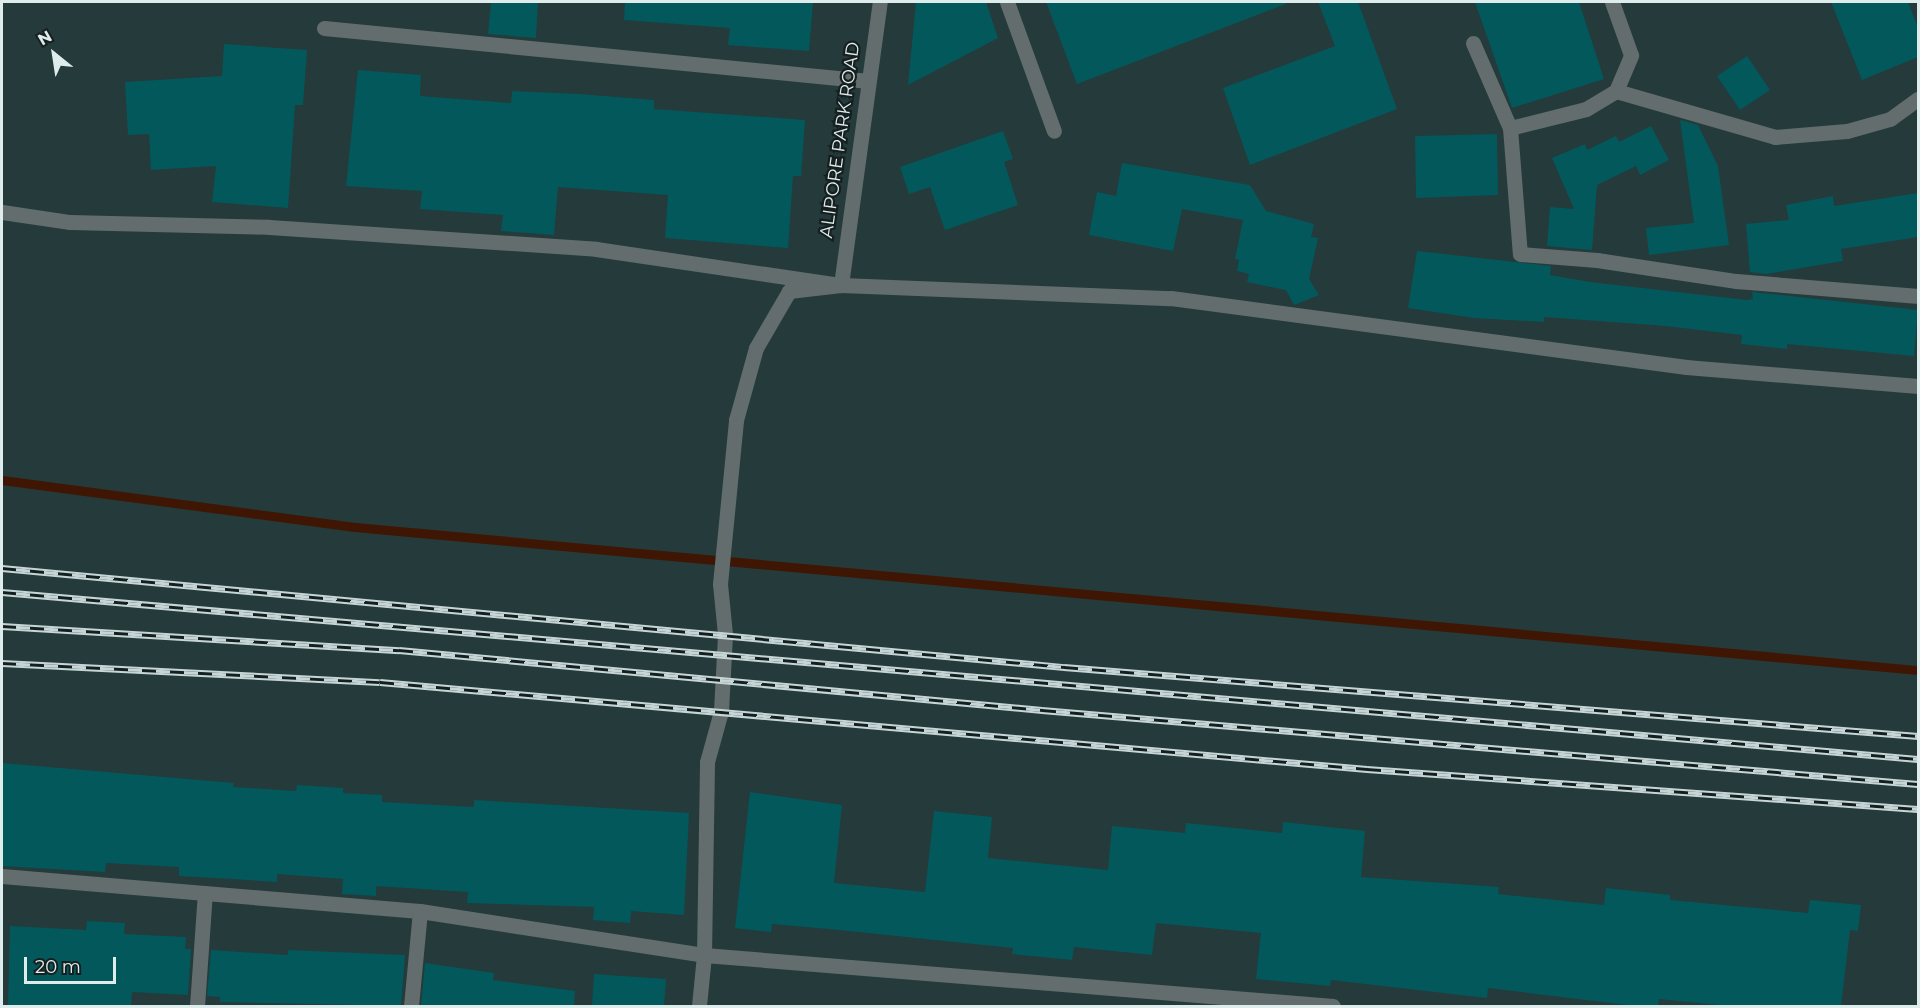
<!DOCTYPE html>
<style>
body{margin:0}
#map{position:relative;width:1920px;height:1008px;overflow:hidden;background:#253a3b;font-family:Montserrat,sans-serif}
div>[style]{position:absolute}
.stream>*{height:9px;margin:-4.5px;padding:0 4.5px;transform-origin:4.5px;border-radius:4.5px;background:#3f1603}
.building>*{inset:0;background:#03585c}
.minor>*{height:15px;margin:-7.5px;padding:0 7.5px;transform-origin:7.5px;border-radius:7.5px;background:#636d6d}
.rail>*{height:7px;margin-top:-3.5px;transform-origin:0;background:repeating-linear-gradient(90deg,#161f20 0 14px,#c6d5d5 0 28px);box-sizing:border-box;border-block:2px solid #c6d5d5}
span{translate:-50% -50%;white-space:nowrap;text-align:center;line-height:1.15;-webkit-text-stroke:4.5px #161f20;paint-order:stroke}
.street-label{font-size:18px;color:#dfecec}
.frame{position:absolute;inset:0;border:3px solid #dfecec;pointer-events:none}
.north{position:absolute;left:24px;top:24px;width:60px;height:60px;-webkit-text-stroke:4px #161f20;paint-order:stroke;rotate:330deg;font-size:16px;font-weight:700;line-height:24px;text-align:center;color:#dfecec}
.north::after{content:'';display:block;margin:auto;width:21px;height:27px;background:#dfecec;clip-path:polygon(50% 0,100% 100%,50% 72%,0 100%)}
.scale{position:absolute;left:24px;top:957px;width:92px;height:27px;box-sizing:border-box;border:3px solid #dfecec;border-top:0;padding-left:8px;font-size:18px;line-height:21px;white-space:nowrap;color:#dfecec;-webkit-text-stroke:4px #161f20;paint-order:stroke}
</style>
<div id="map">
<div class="stream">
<div style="left:2px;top:480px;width:356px;rotate:7.6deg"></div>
<div style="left:355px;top:527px;width:1570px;rotate:5.23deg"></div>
</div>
<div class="building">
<div style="clip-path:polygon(491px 2px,538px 2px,536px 38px,488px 34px)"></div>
<div style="clip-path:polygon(625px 2px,813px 2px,809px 51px,728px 45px,730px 28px,624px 20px)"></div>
<div style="clip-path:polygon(916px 2px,986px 2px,998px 38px,908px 85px)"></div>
<div style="clip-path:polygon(1046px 2px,1286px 2px,1286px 4px,1077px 84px)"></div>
<div style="clip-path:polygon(1318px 2px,1358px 2px,1397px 109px,1250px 165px,1223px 88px,1335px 46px)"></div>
<div style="clip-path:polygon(1475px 2px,1579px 2px,1604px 79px,1512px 108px)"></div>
<div style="clip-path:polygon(1831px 2px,1908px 2px,1918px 28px,1918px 57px,1862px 80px)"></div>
<div style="clip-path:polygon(224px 44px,307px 50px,303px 105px,295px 105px,288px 208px,212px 202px,216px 166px,151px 170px,149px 134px,128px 135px,125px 82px,222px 76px)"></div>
<div style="clip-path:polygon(1747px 56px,1770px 90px,1740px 110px,1717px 76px)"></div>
<div style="clip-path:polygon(358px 70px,421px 75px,420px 96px,511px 103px,512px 91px,579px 94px,654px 100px,654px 109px,805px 120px,801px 176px,793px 176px,788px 248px,665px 238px,668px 195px,558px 187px,554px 235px,501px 231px,503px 215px,420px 209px,422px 191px,346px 186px)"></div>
<div style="clip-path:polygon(1680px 120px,1698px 125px,1718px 166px,1729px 245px,1649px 255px,1646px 228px,1694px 223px)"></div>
<div style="clip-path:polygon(1651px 126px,1669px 160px,1640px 175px,1636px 166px,1597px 185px,1592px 250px,1547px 246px,1550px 207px,1574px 209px,1552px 158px,1585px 144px,1587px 150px,1616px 136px,1619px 142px)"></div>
<div style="clip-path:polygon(1003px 131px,1013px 159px,1004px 162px,1018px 205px,945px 230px,930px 187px,909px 194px,900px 167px)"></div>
<div style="clip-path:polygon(1497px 134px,1498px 195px,1416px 198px,1415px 136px)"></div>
<div style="clip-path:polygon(1122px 163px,1250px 185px,1266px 211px,1314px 224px,1311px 237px,1318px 238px,1309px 279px,1319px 295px,1294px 305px,1286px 290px,1247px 282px,1249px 274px,1237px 271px,1239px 260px,1235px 259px,1243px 220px,1182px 209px,1173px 251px,1089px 235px,1097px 192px,1116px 196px)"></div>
<div style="clip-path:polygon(1918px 193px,1918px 237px,1841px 249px,1843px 261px,1766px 274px,1750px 272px,1746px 224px,1789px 220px,1786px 205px,1833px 196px,1834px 206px)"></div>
<div style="clip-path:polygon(1417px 251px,1551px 266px,1550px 275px,1590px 282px,1747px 300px,1753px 299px,1752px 292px,1918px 310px,1914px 356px,1787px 344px,1787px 349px,1741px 344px,1742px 335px,1666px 326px,1544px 317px,1544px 322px,1474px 318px,1408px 308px)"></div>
<div style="clip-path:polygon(2px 763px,234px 783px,233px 787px,296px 791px,297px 785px,343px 788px,343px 793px,382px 795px,382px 802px,474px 807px,474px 800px,689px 813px,684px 915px,631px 911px,630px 923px,593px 920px,594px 907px,467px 903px,468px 892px,376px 886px,376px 896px,342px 894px,343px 879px,277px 874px,277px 882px,233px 879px,179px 876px,179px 867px,106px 863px,105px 872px,2px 866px)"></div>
<div style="clip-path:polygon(750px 792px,842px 805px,834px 883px,925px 892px,934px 811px,992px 817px,988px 858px,1108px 870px,1112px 826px,1185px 833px,1186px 823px,1282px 833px,1283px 822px,1365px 831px,1361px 877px,1499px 887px,1498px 894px,1604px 905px,1606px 888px,1670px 895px,1670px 900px,1808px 913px,1810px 900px,1861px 905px,1858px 931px,1850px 930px,1841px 1006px,1729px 1006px,1659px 999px,1658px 1006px,1636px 1006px,1488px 988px,1487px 998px,1331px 980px,1330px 986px,1256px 979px,1261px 933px,1156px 923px,1152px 955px,1074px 947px,1072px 960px,1012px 954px,1013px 948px,829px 929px,772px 924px,771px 932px,735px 928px)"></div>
<div style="clip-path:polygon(87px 921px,125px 923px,124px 934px,186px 937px,185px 949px,191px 949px,188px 995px,132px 992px,131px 1006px,8px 1006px,10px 926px,86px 930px)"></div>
<div style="clip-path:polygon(211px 950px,288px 955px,288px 950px,405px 955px,401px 1006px,220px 1002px,220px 997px,207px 996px)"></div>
<div style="clip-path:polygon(425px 963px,494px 973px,493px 980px,575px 991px,574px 1006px,421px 1006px)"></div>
<div style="clip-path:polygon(594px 974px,666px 979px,664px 1006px,592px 1006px)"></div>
</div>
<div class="minor">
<div style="left:1007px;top:2px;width:137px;rotate:70deg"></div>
<div style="left:324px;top:28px;width:547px;rotate:5.56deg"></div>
<div style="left:1473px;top:43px;width:93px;rotate:66.5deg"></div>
<div style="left:1510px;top:128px;width:78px;rotate:-14deg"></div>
<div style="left:1586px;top:109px;width:35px;rotate:-31deg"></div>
<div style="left:1616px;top:91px;width:39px;rotate:-67deg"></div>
<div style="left:1631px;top:55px;width:56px;rotate:-109.7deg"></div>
<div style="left:1616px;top:91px;width:166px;rotate:16.1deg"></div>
<div style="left:1775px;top:137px;width:72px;rotate:-4.8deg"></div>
<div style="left:1847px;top:131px;width:45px;rotate:-15.6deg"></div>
<div style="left:1890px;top:119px;width:34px;rotate:-36deg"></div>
<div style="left:1510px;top:128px;width:126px;rotate:85.5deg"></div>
<div style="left:1520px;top:254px;width:77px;rotate:4.5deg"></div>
<div style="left:1597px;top:260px;width:141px;rotate:8.6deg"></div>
<div style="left:1736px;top:281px;width:183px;rotate:4.7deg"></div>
<div style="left:2px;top:212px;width:69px;rotate:8.4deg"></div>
<div style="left:70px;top:222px;width:199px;rotate:1.4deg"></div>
<div style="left:269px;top:227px;width:328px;rotate:3.8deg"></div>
<div style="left:596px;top:249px;width:248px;rotate:8.4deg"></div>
<div style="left:841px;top:285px;width:330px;rotate:2.3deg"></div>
<div style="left:1171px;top:298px;width:520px;rotate:7.63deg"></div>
<div style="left:1686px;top:367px;width:233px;rotate:4.7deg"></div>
<div style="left:2px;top:876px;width:419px;rotate:4.8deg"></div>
<div style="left:420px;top:911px;width:287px;rotate:8.8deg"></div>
<div style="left:704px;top:955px;width:631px;rotate:4.64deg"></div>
<div style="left:197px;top:1006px;width:113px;rotate:-86deg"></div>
<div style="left:411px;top:1006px;width:95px;rotate:-84.6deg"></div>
<div style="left:699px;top:1006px;width:51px;rotate:-84.4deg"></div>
<div style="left:704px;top:955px;width:193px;rotate:-89.1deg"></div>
<div style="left:707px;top:762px;width:53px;rotate:-74.6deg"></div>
<div style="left:721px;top:711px;width:77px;rotate:-87deg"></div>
<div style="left:725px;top:634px;width:50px;rotate:-95.7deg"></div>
<div style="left:720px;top:584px;width:165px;rotate:-84.4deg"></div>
<div style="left:736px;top:420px;width:75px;rotate:-74.5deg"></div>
<div style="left:756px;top:348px;width:66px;rotate:-59.9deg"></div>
<div style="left:789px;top:291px;width:52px;rotate:-6.6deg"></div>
<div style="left:841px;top:285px;width:286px;rotate:-82.2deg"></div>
</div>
<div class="rail">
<div style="left:2px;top:568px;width:1067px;rotate:5.33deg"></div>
<div style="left:1064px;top:667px;width:857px;rotate:4.62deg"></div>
<div style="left:2px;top:592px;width:1923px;rotate:4.98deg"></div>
<div style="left:2px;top:626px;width:398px;rotate:3.5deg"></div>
<div style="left:399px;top:650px;width:646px;rotate:5.33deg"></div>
<div style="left:1042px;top:710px;width:879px;rotate:4.83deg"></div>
<div style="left:2px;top:663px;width:378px;rotate:2.9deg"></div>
<div style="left:380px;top:682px;width:991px;rotate:5.04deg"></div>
<div style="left:1367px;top:769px;width:552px;rotate:4.15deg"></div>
</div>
<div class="street-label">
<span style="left:840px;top:140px;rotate:-82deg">ALIPORE PARK ROAD</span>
</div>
<div class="frame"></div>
<div class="north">N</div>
<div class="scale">20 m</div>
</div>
